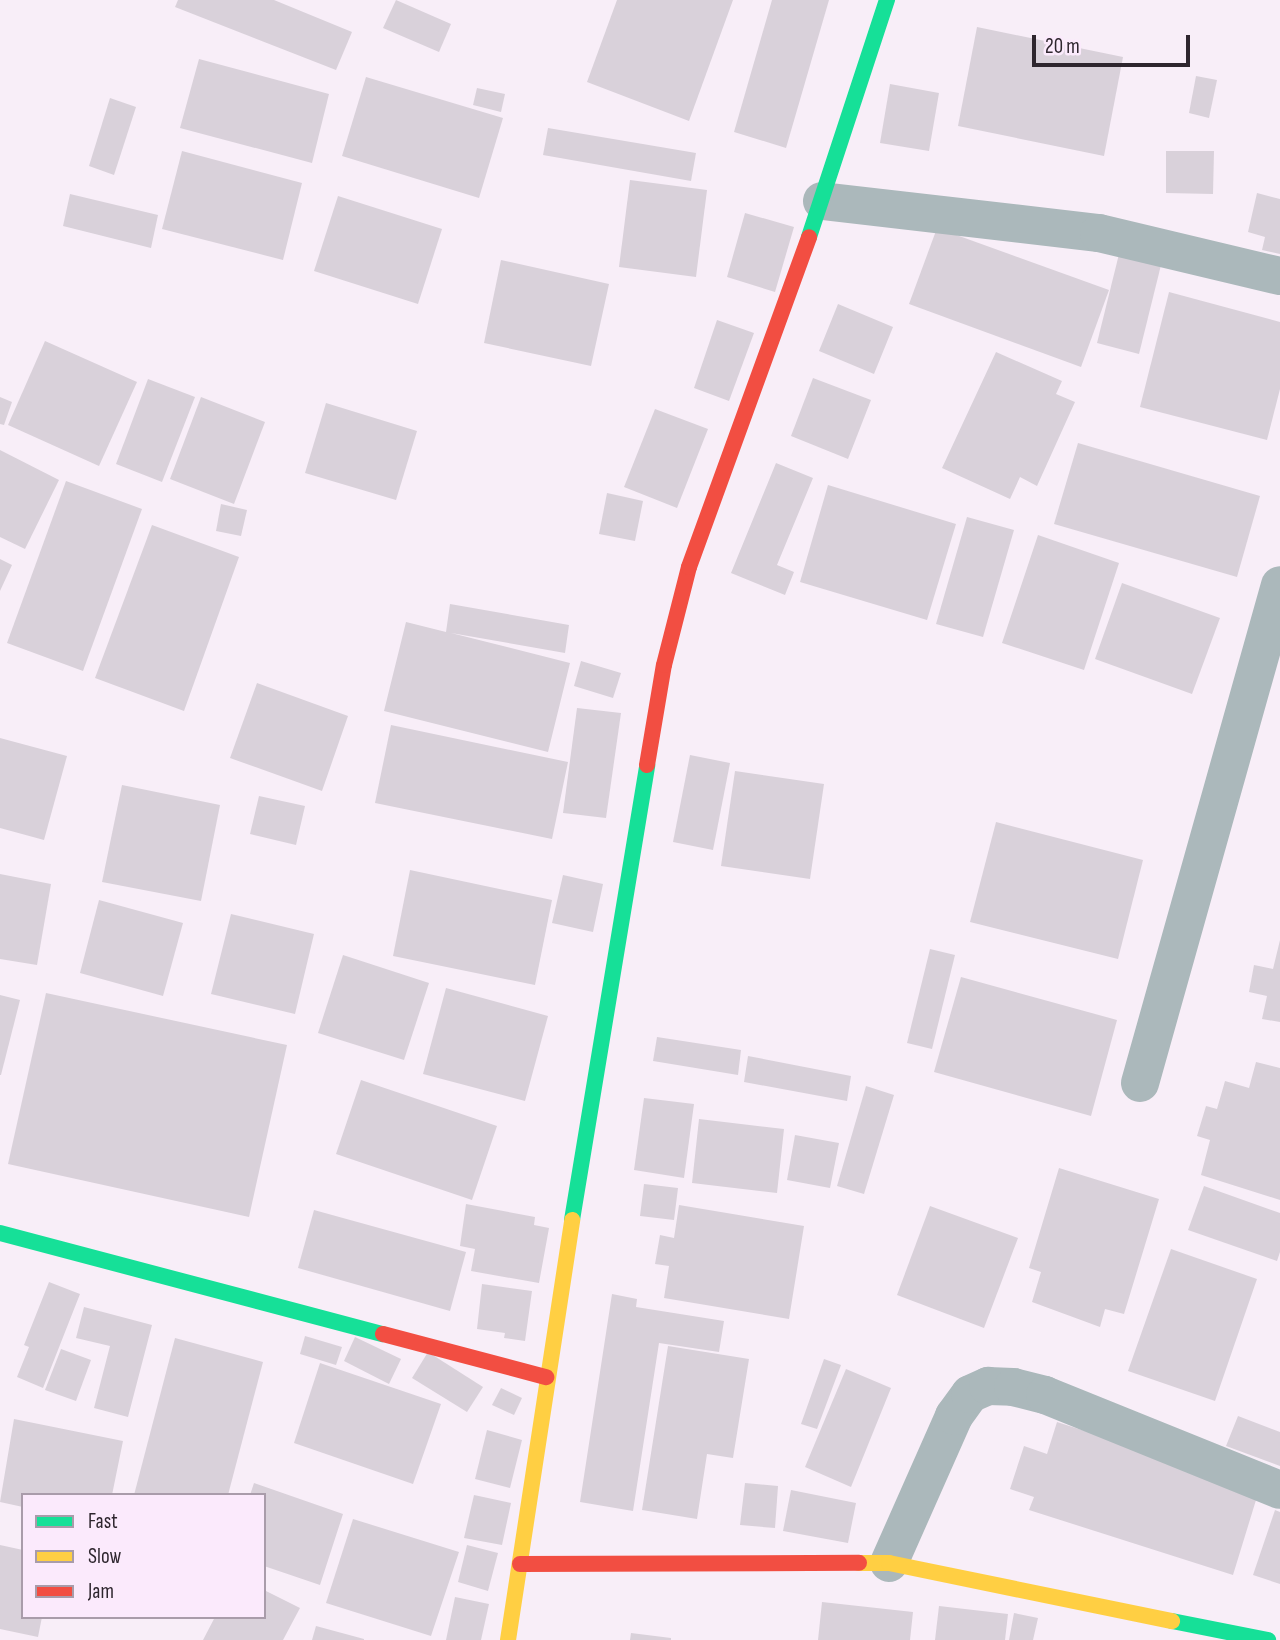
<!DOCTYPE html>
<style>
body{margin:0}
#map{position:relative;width:1280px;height:1640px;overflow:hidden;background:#f8eef8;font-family:"Sofia Sans Condensed",sans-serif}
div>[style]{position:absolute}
.building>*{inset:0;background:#d9d1da}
.street>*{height:38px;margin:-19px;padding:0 19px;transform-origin:19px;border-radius:19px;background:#abb8bb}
.fast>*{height:16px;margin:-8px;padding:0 8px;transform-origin:8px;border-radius:8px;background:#16e098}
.slow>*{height:16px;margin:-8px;padding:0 8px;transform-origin:8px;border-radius:8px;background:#ffcf43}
.jam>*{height:16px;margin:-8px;padding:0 8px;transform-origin:8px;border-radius:8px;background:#f24e42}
span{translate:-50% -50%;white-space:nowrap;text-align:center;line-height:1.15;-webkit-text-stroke:6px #fbeafc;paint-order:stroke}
.legend{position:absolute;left:21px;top:1493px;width:245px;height:126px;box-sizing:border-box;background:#fbeafc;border:2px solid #a99caa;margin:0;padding:9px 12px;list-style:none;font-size:21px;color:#2e262e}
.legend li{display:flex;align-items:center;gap:14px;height:35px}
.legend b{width:35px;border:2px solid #a99caa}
.scale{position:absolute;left:1032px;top:35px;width:158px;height:32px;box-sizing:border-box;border:4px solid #2e262e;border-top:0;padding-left:9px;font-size:21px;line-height:24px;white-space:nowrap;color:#2e262e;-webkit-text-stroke:5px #fbeafc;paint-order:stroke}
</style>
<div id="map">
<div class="building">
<div style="clip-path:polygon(178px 0,274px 0,352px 32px,336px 70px,175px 7px)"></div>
<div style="clip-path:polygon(396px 0,451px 24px,439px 52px,383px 28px)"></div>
<div style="clip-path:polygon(617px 0,733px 0,689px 121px,587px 82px)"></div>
<div style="clip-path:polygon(772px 0,829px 0,786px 148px,734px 132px)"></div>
<div style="clip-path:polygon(977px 27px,1123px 57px,1104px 156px,958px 126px)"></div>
<div style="clip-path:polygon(199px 59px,329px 94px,312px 163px,180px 128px)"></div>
<div style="clip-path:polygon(1196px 76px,1217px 80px,1209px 118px,1189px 113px)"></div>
<div style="clip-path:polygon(366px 77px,503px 118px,479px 198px,342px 156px)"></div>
<div style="clip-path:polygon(890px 84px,939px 93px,929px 151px,880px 143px)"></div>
<div style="clip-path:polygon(477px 88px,505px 94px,501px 112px,473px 105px)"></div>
<div style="clip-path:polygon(110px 98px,136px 107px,114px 175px,89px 166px)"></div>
<div style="clip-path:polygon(548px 128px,696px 153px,691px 181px,543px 155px)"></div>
<div style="clip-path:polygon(182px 151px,302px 183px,283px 260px,162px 229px)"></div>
<div style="clip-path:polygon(1166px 151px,1214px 151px,1213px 194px,1166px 193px)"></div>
<div style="clip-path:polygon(630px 180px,707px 190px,696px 277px,619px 267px)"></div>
<div style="clip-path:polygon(1257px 193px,1280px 199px,1280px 254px,1262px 250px,1265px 237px,1248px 232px)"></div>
<div style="clip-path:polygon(70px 194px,158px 215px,151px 248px,63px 226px)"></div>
<div style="clip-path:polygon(338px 196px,442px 229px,418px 304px,314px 271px)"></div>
<div style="clip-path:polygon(745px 213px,794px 227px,775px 292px,727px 277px)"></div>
<div style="clip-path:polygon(937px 228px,1109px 290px,1081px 367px,909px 304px)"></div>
<div style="clip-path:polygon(1120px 250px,1162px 261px,1139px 354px,1097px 343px)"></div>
<div style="clip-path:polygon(501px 260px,609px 284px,591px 366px,484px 343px)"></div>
<div style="clip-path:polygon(1169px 292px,1280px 322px,1280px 389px,1267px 440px,1140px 407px)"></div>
<div style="clip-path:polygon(838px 304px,893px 327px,874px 374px,819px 351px)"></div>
<div style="clip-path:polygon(717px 320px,754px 333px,729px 401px,694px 388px)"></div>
<div style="clip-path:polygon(45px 341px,137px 382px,99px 466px,8px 425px)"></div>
<div style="clip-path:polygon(996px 352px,1062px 381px,1056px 394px,1075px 402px,1037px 486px,1020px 477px,1010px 499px,942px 468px)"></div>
<div style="clip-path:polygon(813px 378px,871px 400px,848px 459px,791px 436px)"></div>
<div style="clip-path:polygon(148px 379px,195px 397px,162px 482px,116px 464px)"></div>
<div style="clip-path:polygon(0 397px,12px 402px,4px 425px,0 424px)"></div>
<div style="clip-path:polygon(201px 397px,265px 422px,234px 504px,170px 479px)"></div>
<div style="clip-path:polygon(326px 403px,417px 431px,396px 500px,305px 473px)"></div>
<div style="clip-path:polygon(655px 409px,708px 429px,677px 508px,624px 487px)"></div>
<div style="clip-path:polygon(1078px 443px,1260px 496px,1237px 577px,1054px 524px)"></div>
<div style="clip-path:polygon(0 450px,59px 480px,25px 549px,0 537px)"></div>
<div style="clip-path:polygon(776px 463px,813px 478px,777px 565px,794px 572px,785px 595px,731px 573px)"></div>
<div style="clip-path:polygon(66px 481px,142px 509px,83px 671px,7px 643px)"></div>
<div style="clip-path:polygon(828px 485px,956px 524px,927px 620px,800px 582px)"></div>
<div style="clip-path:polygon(607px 493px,643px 501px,635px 541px,599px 534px)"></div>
<div style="clip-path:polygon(221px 504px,247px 510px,241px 536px,216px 531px)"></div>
<div style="clip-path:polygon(967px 517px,1014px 530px,983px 637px,936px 624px)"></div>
<div style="clip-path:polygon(152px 525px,239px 557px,184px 711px,95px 678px)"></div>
<div style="clip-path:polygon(1038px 535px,1119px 563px,1084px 670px,1002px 643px)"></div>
<div style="clip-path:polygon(0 559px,12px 565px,0 591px)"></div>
<div style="clip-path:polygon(1122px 583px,1220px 618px,1192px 694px,1095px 659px)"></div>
<div style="clip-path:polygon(450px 604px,569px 625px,565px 653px,451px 633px,570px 663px,548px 752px,384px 711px,406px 622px,446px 632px)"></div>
<div style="clip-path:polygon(581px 661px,621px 673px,613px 698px,574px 686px)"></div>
<div style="clip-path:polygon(257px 683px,348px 716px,322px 791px,230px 758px)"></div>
<div style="clip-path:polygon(577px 708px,621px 713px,606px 818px,563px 813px)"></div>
<div style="clip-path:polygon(391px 725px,568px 762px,552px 839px,375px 803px)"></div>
<div style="clip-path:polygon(0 738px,67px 756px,44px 840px,0 828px)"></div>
<div style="clip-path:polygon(690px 755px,730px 763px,713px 850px,673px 842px)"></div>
<div style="clip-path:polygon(735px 771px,824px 784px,810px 879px,721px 866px)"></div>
<div style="clip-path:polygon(122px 785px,220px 805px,201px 901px,102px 882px)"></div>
<div style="clip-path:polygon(259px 796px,305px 806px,296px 845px,250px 834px)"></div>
<div style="clip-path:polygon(996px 822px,1143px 860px,1118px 959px,970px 922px)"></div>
<div style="clip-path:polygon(410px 870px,552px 900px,535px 985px,393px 956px)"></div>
<div style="clip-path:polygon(0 874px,51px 884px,37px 965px,0 959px)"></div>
<div style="clip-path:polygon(563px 875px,603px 884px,593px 932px,552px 923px)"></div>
<div style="clip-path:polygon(99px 900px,183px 923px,163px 996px,80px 973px)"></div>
<div style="clip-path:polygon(231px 914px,314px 934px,295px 1014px,211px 994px)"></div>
<div style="clip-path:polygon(1280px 940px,1280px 1022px,1262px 1019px,1267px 996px,1249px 992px,1254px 965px,1273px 969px)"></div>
<div style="clip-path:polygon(930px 949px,955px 955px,932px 1049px,907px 1043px)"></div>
<div style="clip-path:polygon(343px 955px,429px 983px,404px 1060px,318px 1033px)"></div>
<div style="clip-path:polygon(961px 977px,1117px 1020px,1091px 1116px,934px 1072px)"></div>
<div style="clip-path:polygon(446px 988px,548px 1016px,525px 1101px,423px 1074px)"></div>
<div style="clip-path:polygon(46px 993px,287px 1045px,249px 1217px,8px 1164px)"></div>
<div style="clip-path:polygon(0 995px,20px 1000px,1px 1075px,0 1075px)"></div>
<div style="clip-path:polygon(657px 1037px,741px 1050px,738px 1075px,653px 1061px)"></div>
<div style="clip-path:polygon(748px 1056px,851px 1076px,847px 1101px,744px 1082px)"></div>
<div style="clip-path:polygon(1256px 1062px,1280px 1068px,1280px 1200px,1201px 1175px,1210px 1140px,1197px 1136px,1206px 1106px,1217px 1109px,1225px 1081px,1249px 1088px)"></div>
<div style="clip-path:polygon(361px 1080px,497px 1126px,472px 1200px,336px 1154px)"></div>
<div style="clip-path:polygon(866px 1086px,894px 1095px,864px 1194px,837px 1186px)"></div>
<div style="clip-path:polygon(644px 1098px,694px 1104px,684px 1178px,634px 1170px)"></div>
<div style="clip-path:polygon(699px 1119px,784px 1129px,777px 1193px,692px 1183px)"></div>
<div style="clip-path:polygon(795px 1135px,839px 1143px,830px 1188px,787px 1180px)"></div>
<div style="clip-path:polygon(1059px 1168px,1159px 1199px,1124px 1314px,1105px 1309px,1100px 1327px,1032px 1302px,1041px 1272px,1029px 1268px)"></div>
<div style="clip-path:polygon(644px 1184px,678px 1188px,674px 1220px,640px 1216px)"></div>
<div style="clip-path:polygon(1204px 1186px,1280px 1213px,1280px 1252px,1277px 1261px,1188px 1230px)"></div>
<div style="clip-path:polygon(466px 1204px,535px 1217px,534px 1225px,549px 1228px,539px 1283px,471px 1271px,475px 1249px,460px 1246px)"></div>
<div style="clip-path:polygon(679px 1205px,804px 1226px,789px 1319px,664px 1298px,669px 1266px,655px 1264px,660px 1235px,674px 1238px)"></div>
<div style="clip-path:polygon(930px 1206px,1018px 1238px,984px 1328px,897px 1295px)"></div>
<div style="clip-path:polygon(314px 1210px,466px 1252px,450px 1311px,298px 1268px)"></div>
<div style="clip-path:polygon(1171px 1249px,1257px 1279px,1215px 1401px,1128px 1371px)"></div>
<div style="clip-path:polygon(49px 1282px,80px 1294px,43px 1388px,17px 1377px,29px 1347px,24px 1345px)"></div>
<div style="clip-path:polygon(482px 1284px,532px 1291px,525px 1341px,504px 1338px,505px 1333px,477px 1329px)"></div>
<div style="clip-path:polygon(612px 1294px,637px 1299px,636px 1307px,724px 1321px,719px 1352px,659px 1343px,633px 1511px,580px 1502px)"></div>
<div style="clip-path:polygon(84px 1307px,152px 1325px,128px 1417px,94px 1408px,110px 1346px,76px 1338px)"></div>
<div style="clip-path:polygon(305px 1336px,342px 1347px,336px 1365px,300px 1354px)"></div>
<div style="clip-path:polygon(355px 1337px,401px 1359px,389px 1384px,344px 1361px)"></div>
<div style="clip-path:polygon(175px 1338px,263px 1362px,228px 1495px,134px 1495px)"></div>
<div style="clip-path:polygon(668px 1346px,749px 1359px,733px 1458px,707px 1454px,697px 1519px,642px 1510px)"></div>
<div style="clip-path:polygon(61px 1349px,91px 1360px,76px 1401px,45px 1390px)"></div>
<div style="clip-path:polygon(428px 1352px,483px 1387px,467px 1412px,412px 1378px)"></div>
<div style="clip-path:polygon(824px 1359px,841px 1365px,817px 1429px,801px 1424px)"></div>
<div style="clip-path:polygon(320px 1363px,441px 1404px,413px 1484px,294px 1443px)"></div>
<div style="clip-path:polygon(846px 1369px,891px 1388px,851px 1487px,805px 1467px)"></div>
<div style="clip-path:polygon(501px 1388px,522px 1398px,514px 1415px,492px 1405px)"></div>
<div style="clip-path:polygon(1238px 1416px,1280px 1432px,1280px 1466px,1226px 1446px)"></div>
<div style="clip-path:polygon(14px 1419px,123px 1441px,112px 1495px,23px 1495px,23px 1507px,0 1502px)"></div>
<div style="clip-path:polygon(1057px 1422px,1260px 1487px,1233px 1575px,1029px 1510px,1034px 1497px,1010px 1489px,1024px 1446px,1047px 1454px)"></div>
<div style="clip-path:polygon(487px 1430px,522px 1440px,510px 1488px,475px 1479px)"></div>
<div style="clip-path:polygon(254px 1483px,343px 1514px,320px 1585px,264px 1566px,264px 1495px,250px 1495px)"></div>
<div style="clip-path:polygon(745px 1483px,778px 1486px,775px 1528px,740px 1525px)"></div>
<div style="clip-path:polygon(791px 1490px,856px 1503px,848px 1543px,783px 1531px)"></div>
<div style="clip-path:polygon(474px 1495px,511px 1503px,502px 1545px,464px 1538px)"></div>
<div style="clip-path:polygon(1275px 1510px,1280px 1512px,1280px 1584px,1253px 1575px)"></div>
<div style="clip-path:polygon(353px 1519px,459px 1552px,431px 1636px,326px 1603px)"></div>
<div style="clip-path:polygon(0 1545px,23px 1550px,23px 1617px,42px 1617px,38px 1637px,0 1629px)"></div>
<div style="clip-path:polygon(467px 1545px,498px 1553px,488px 1591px,458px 1582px)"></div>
<div style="clip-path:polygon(264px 1590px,300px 1608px,283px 1640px,203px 1640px,215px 1617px,264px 1617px)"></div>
<div style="clip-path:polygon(455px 1597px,489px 1604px,481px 1640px,446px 1640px)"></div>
<div style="clip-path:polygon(822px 1602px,913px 1612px,910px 1640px,818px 1640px)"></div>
<div style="clip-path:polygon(939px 1606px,1008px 1614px,1005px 1640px,935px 1640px)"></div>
<div style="clip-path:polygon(1014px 1613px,1038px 1618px,1033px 1640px,1009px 1640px)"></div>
<div style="clip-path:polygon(316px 1626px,364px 1639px,364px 1640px,312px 1640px)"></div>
<div style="clip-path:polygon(631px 1633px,671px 1638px,671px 1640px,630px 1640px)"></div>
</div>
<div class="street">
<div style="left:822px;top:201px;width:279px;rotate:6.6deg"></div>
<div style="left:1099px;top:233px;width:186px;rotate:13.4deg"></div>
<div style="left:1140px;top:1083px;width:517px;rotate:-74.3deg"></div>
<div style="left:889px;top:1563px;width:161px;rotate:-66.1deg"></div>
<div style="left:954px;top:1416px;width:27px;rotate:-54deg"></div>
<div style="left:970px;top:1394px;width:20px;rotate:-24deg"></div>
<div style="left:988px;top:1386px;width:25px;rotate:2deg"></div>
<div style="left:1013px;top:1387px;width:33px;rotate:14deg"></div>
<div style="left:1045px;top:1395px;width:253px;rotate:22deg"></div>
</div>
<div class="fast">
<div style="left:809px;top:237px;width:250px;rotate:-71.8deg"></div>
<div style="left:572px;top:1220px;width:461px;rotate:-80.6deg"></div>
<div style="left:0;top:1233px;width:396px;rotate:14.8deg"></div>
<div style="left:1172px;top:1621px;width:98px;rotate:11.2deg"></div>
</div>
<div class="slow">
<div style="left:859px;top:1563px;width:30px"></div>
<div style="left:889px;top:1563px;width:289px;rotate:11.6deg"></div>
<div style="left:508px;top:1640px;width:425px;rotate:-81.3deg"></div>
</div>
<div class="jam">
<div style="left:647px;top:765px;width:101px;rotate:-80.4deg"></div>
<div style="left:664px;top:665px;width:101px;rotate:-75.7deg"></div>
<div style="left:689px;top:567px;width:351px;rotate:-70deg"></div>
<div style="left:383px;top:1334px;width:169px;rotate:14.8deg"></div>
<div style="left:520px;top:1564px;width:339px;rotate:-0.2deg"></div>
</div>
<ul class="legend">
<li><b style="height:9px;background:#16e098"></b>Fast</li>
<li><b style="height:9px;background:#ffcf43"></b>Slow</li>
<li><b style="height:9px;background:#f24e42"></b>Jam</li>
</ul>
<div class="scale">20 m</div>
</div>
